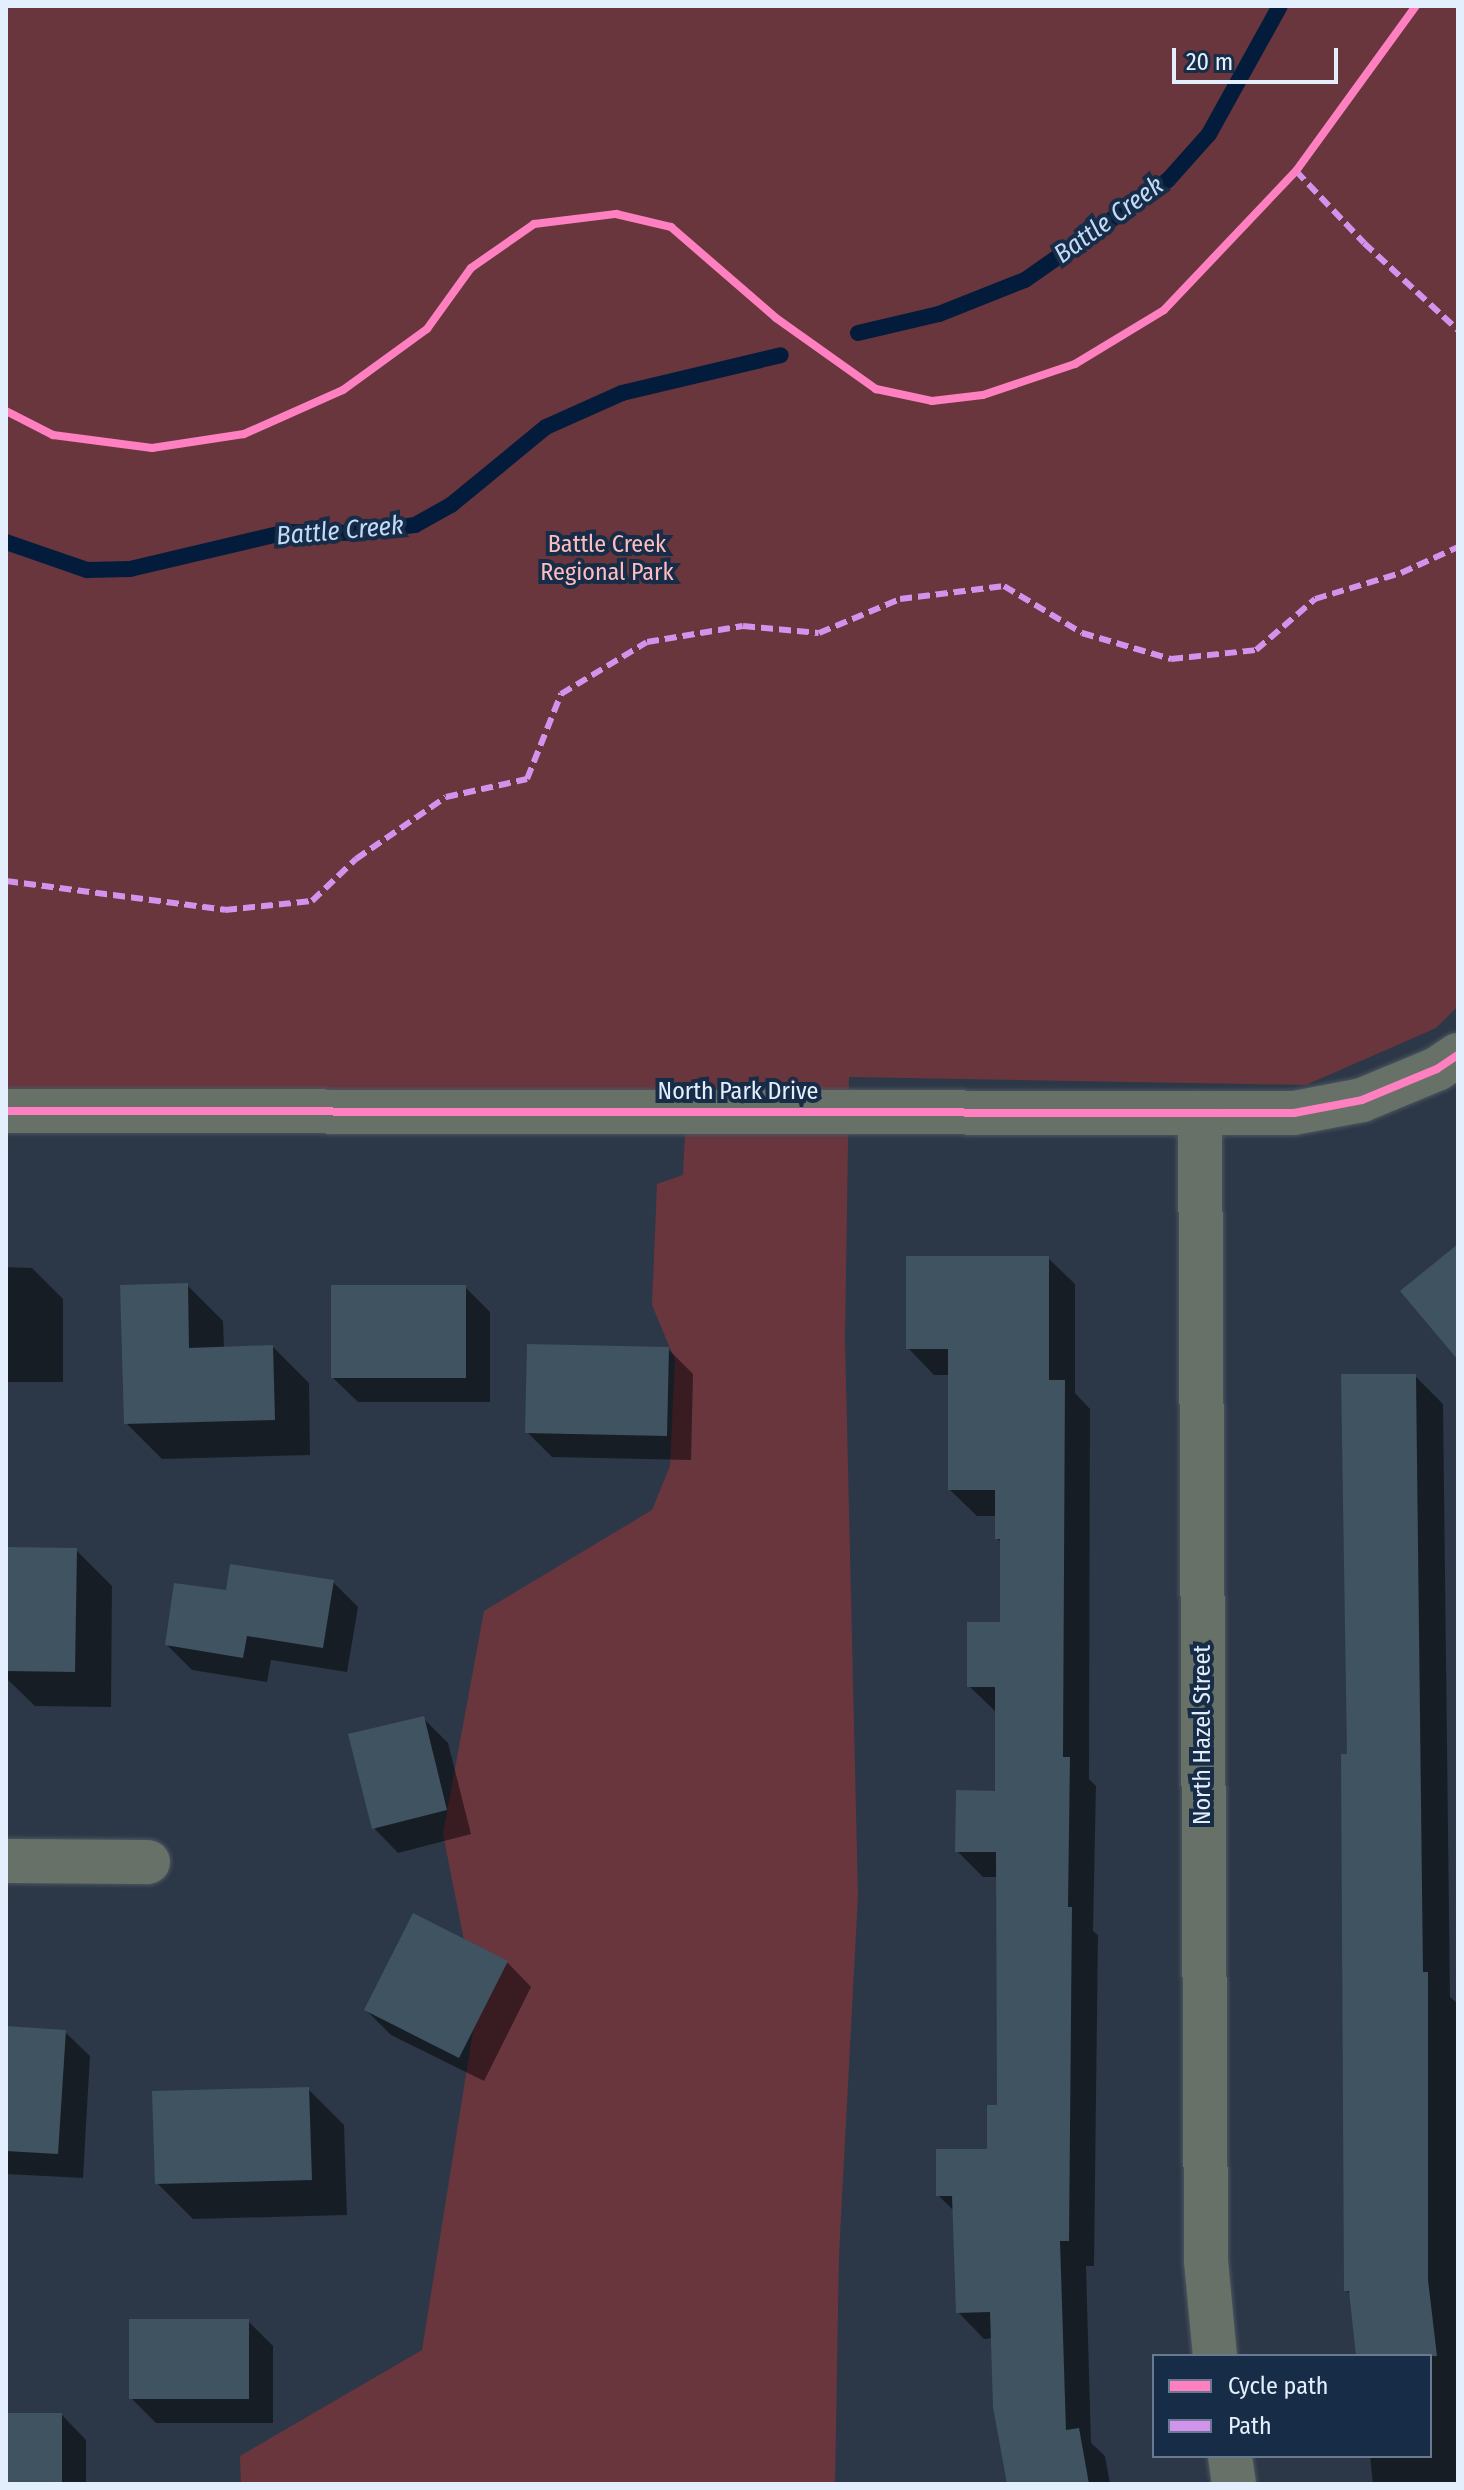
<!DOCTYPE html>
<style>
body{margin:0}
#map{position:relative;width:1464px;height:2490px;overflow:hidden;background:#2c3847;font-family:"Fira Sans Condensed",sans-serif}
div>[style]{position:absolute}
.green>*{inset:0;background:#69363e}
.shadow>*{inset:0;background:#0007}
.stream>*{height:16px;margin:-8px;padding:0 8px;transform-origin:8px;border-radius:8px;background:#041c3c}
.building>*{inset:0;background:#3f5361}
.roads{filter:drop-shadow(0 0 2px #4c5662) drop-shadow(0 0 2px #4c5662)}
.minor>*{height:44px;margin:-22px;padding:0 22px;transform-origin:22px;border-radius:22px;background:#687167}
.quiet>*{height:6px;margin-top:-3px;transform-origin:0;background:repeating-linear-gradient(90deg,#d193ec 0 12px,transparent 0 18px)}
.cycleway>*{height:8px;margin:-4px;padding:0 4px;transform-origin:4px;border-radius:4px;background:#ff80c0}
span{translate:-50% -50%;white-space:nowrap;text-align:center;line-height:1.15;-webkit-text-stroke:8px #172c47;paint-order:stroke}
.park-label{font-size:24px;color:#fdbcc0}
.street-label{font-size:24px;color:#e4effd}
.water-label{font-size:26px;color:#c3dbfa;font-style:italic}
.frame{position:absolute;inset:0;border:8px solid #e4effd;pointer-events:none}
.legend{position:absolute;left:1152px;top:2354px;width:280px;height:104px;box-sizing:border-box;background:#172c47;border:2px solid #697a90;margin:0;padding:10px 14px;list-style:none;font-size:24px;color:#e4effd}
.legend li{display:flex;align-items:center;gap:16px;height:40px}
.legend b{width:40px;border:2px solid #697a90}
.scale{position:absolute;left:1172px;top:48px;width:166px;height:36px;box-sizing:border-box;border:4px solid #e4effd;border-top:0;padding-left:10px;font-size:24px;line-height:28px;white-space:nowrap;color:#e4effd;-webkit-text-stroke:6px #172c47;paint-order:stroke}
</style>
<div id="map">
<div class="green">
<div style="clip-path:polygon(6px 6px,1458px 6px,1458px 1006px,1436px 1028px,1306px 1085px,849px 1077px,845px 1339px,858px 1896px,839px 2254px,835px 2484px,241px 2484px,240px 2456px,422px 2350px,477px 2006px,443px 1834px,484px 1611px,652px 1510px,670px 1466px,675px 1360px,652px 1305px,657px 1184px,683px 1175px,686px 1113px,6px 1110px)"></div>
</div>
<div class="shadow">
<div style="clip-path:polygon(1048px 1258px,1075px 1284px,1075px 1393px,1090px 1409px,1089px 1779px,1096px 1786px,1093px 1931px,1098px 1935px,1094px 2266px,1086px 2266px,1091px 2443px,1105px 2456px,1110px 2484px,1009px 2484px,993px 2338px,984px 2339px,958px 2312px,954px 2211px,938px 2195px,989px 2151px,999px 2107px,998px 1877px,983px 1877px,957px 1851px,997px 1793px,996px 1712px,969px 1686px,1002px 1624px,1002px 1543px,997px 1538px,997px 1516px,977px 1516px,950px 1490px,950px 1375px,934px 1375px,908px 1348px)"></div>
<div style="clip-path:polygon(6px 1267px,32px 1268px,63px 1299px,63px 1382px,6px 1382px)"></div>
<div style="clip-path:polygon(187px 1285px,223px 1321px,224px 1349px,273px 1347px,309px 1383px,310px 1455px,162px 1459px,126px 1423px)"></div>
<div style="clip-path:polygon(465px 1287px,490px 1312px,490px 1402px,358px 1402px,333px 1378px)"></div>
<div style="clip-path:polygon(668px 1349px,693px 1374px,691px 1460px,552px 1457px,527px 1432px)"></div>
<div style="clip-path:polygon(1415px 1376px,1443px 1404px,1450px 1997px,1456px 2002px,1458px 2484px,1373px 2484px,1370px 2456px,1430px 2456px,1430px 2356px,1358px 2356px,1352px 2296px,1346px 2290px,1349px 1756px)"></div>
<div style="clip-path:polygon(6px 1549px,76px 1550px,112px 1586px,111px 1707px,35px 1706px,6px 1678px)"></div>
<div style="clip-path:polygon(333px 1582px,358px 1607px,347px 1672px,271px 1660px,267px 1682px,192px 1670px,167px 1645px)"></div>
<div style="clip-path:polygon(423px 1718px,448px 1743px,471px 1834px,398px 1853px,374px 1828px)"></div>
<div style="clip-path:polygon(507px 1962px,531px 1987px,484px 2081px,391px 2035px,366px 2010px)"></div>
<div style="clip-path:polygon(6px 2028px,65px 2032px,90px 2056px,83px 2178px,6px 2174px)"></div>
<div style="clip-path:polygon(308px 2089px,344px 2125px,347px 2215px,193px 2219px,157px 2183px)"></div>
<div style="clip-path:polygon(248px 2321px,273px 2346px,273px 2423px,156px 2423px,131px 2398px)"></div>
<div style="clip-path:polygon(6px 2415px,62px 2415px,86px 2440px,86px 2484px,6px 2484px)"></div>
</div>
<div class="stream">
<div style="left:858px;top:333px;width:83px;rotate:-13.2deg"></div>
<div style="left:939px;top:314px;width:92px;rotate:-21.6deg"></div>
<div style="left:1025px;top:280px;width:174px;rotate:-35deg"></div>
<div style="left:1168px;top:180px;width:62px;rotate:-48.3deg"></div>
<div style="left:1209px;top:134px;width:146px;rotate:-61deg"></div>
<div style="left:6px;top:542px;width:86px;rotate:19.1deg"></div>
<div style="left:87px;top:570px;width:43px;rotate:-1.3deg"></div>
<div style="left:130px;top:569px;width:160px;rotate:-13.3deg"></div>
<div style="left:286px;top:532px;width:71px;rotate:0.8deg"></div>
<div style="left:357px;top:533px;width:59px;rotate:-7.9deg"></div>
<div style="left:415px;top:525px;width:41px;rotate:-29.1deg"></div>
<div style="left:451px;top:505px;width:123px;rotate:-39.4deg"></div>
<div style="left:546px;top:427px;width:83px;rotate:-24.1deg"></div>
<div style="left:622px;top:393px;width:163px;rotate:-13.4deg"></div>
</div>
<div class="building">
<div style="clip-path:polygon(1458px 1244px,1458px 1360px,1400px 1291px)"></div>
<div style="clip-path:polygon(906px 1256px,1049px 1256px,1049px 1380px,1065px 1380px,1063px 1757px,1070px 1757px,1068px 1907px,1072px 1907px,1069px 2241px,1060px 2241px,1066px 2430px,1079px 2428px,1089px 2484px,1007px 2484px,993px 2407px,990px 2312px,956px 2313px,952px 2196px,936px 2196px,936px 2149px,987px 2149px,987px 2105px,997px 2105px,996px 1852px,955px 1852px,956px 1790px,995px 1791px,995px 1687px,967px 1687px,967px 1622px,1000px 1622px,1000px 1539px,995px 1539px,995px 1490px,948px 1490px,948px 1349px,906px 1349px)"></div>
<div style="clip-path:polygon(188px 1283px,189px 1348px,273px 1345px,275px 1420px,124px 1424px,120px 1285px)"></div>
<div style="clip-path:polygon(331px 1285px,466px 1285px,466px 1378px,331px 1378px)"></div>
<div style="clip-path:polygon(527px 1344px,669px 1347px,667px 1436px,525px 1433px)"></div>
<div style="clip-path:polygon(1341px 1374px,1416px 1374px,1423px 1972px,1428px 1972px,1428px 2280px,1437px 2356px,1356px 2356px,1349px 2291px,1344px 2291px,1341px 1754px,1347px 1754px)"></div>
<div style="clip-path:polygon(6px 1547px,77px 1548px,75px 1672px,6px 1671px)"></div>
<div style="clip-path:polygon(230px 1564px,334px 1580px,323px 1648px,247px 1636px,243px 1658px,165px 1645px,174px 1583px,226px 1590px)"></div>
<div style="clip-path:polygon(424px 1716px,447px 1810px,372px 1829px,348px 1734px)"></div>
<div style="clip-path:polygon(413px 1913px,508px 1961px,459px 2058px,364px 2010px)"></div>
<div style="clip-path:polygon(6px 2026px,66px 2030px,58px 2154px,6px 2151px)"></div>
<div style="clip-path:polygon(309px 2087px,312px 2180px,155px 2184px,152px 2091px)"></div>
<div style="clip-path:polygon(129px 2319px,249px 2319px,249px 2399px,129px 2399px)"></div>
<div style="clip-path:polygon(6px 2413px,62px 2413px,62px 2484px,6px 2484px)"></div>
</div>
<div class="roads">
<div class="minor">
<div style="left:6px;top:1111px;width:1288px;rotate:0.09deg"></div>
<div style="left:1294px;top:1113px;width:69px;rotate:-10.8deg"></div>
<div style="left:1362px;top:1100px;width:81px;rotate:-22.5deg"></div>
<div style="left:1437px;top:1069px;width:25px;rotate:-34deg"></div>
<div style="left:1200px;top:1114px;width:1147px;rotate:89.7deg"></div>
<div style="left:1206px;top:2261px;width:95px;rotate:84.6deg"></div>
<div style="left:6px;top:1861px;width:142px;rotate:0.4deg"></div>
<div style="left:1230px;top:2456px;width:28px;rotate:82deg"></div>
</div>
</div>
<div class="quiet">
<div style="left:1296px;top:171px;width:99px;rotate:46.6deg"></div>
<div style="left:1364px;top:243px;width:128px;rotate:42.8deg"></div>
<div style="left:6px;top:881px;width:221px;rotate:7.5deg"></div>
<div style="left:225px;top:910px;width:87px;rotate:-5.9deg"></div>
<div style="left:312px;top:901px;width:61px;rotate:-43.7deg"></div>
<div style="left:356px;top:859px;width:109px;rotate:-34.6deg"></div>
<div style="left:446px;top:797px;width:83px;rotate:-12.5deg"></div>
<div style="left:527px;top:779px;width:92px;rotate:-68.2deg"></div>
<div style="left:561px;top:694px;width:100px;rotate:-31.2deg"></div>
<div style="left:647px;top:642px;width:97px;rotate:-9.5deg"></div>
<div style="left:743px;top:626px;width:76px;rotate:5.3deg"></div>
<div style="left:819px;top:633px;width:88px;rotate:-22.8deg"></div>
<div style="left:900px;top:599px;width:105px;rotate:-7.1deg"></div>
<div style="left:1004px;top:586px;width:91px;rotate:31.1deg"></div>
<div style="left:1082px;top:633px;width:93px;rotate:16.3deg"></div>
<div style="left:1171px;top:659px;width:85px;rotate:-6deg"></div>
<div style="left:1256px;top:650px;width:78px;rotate:-40.8deg"></div>
<div style="left:1315px;top:599px;width:90px;rotate:-16.8deg"></div>
<div style="left:1401px;top:573px;width:63px;rotate:-24.5deg"></div>
</div>
<div class="cycleway">
<div style="left:6px;top:411px;width:53px;rotate:27.1deg"></div>
<div style="left:53px;top:435px;width:100px;rotate:7.5deg"></div>
<div style="left:152px;top:448px;width:93px;rotate:-8.7deg"></div>
<div style="left:244px;top:434px;width:108px;rotate:-24deg"></div>
<div style="left:343px;top:390px;width:104px;rotate:-36deg"></div>
<div style="left:427px;top:329px;width:75px;rotate:-54.2deg"></div>
<div style="left:471px;top:268px;width:77px;rotate:-34.9deg"></div>
<div style="left:534px;top:224px;width:83px;rotate:-7deg"></div>
<div style="left:616px;top:214px;width:57px;rotate:13.3deg"></div>
<div style="left:671px;top:227px;width:139px;rotate:40.9deg"></div>
<div style="left:776px;top:318px;width:123px;rotate:35.4deg"></div>
<div style="left:876px;top:389px;width:57px;rotate:12.1deg"></div>
<div style="left:932px;top:401px;width:51px;rotate:-6.7deg"></div>
<div style="left:983px;top:395px;width:97px;rotate:-18.6deg"></div>
<div style="left:1075px;top:364px;width:104px;rotate:-31.2deg"></div>
<div style="left:1164px;top:310px;width:192px;rotate:-46.5deg"></div>
<div style="left:1296px;top:171px;width:204px;rotate:-54deg"></div>
<div style="left:6px;top:1111px;width:1288px;rotate:0.09deg"></div>
<div style="left:1294px;top:1113px;width:69px;rotate:-10.8deg"></div>
<div style="left:1362px;top:1100px;width:81px;rotate:-22.5deg"></div>
<div style="left:1437px;top:1069px;width:25px;rotate:-34deg"></div>
</div>
<div class="park-label">
<span style="left:607px;top:559px">Battle Creek<br>Regional Park</span>
</div>
<div class="street-label">
<span style="left:738px;top:1092px">North Park Drive</span>
<span style="left:1203px;top:1735px;rotate:-90deg">North Hazel Street</span>
</div>
<div class="water-label">
<span style="left:1109px;top:220px;rotate:-36deg">Battle Creek</span>
<span style="left:340px;top:531px;rotate:-5deg">Battle Creek</span>
</div>
<div class="frame"></div>
<ul class="legend">
<li><b style="height:10px;background:#ff80c0"></b>Cycle path</li>
<li><b style="height:10px;background:#d193ec"></b>Path</li>
</ul>
<div class="scale">20 m</div>
</div>
